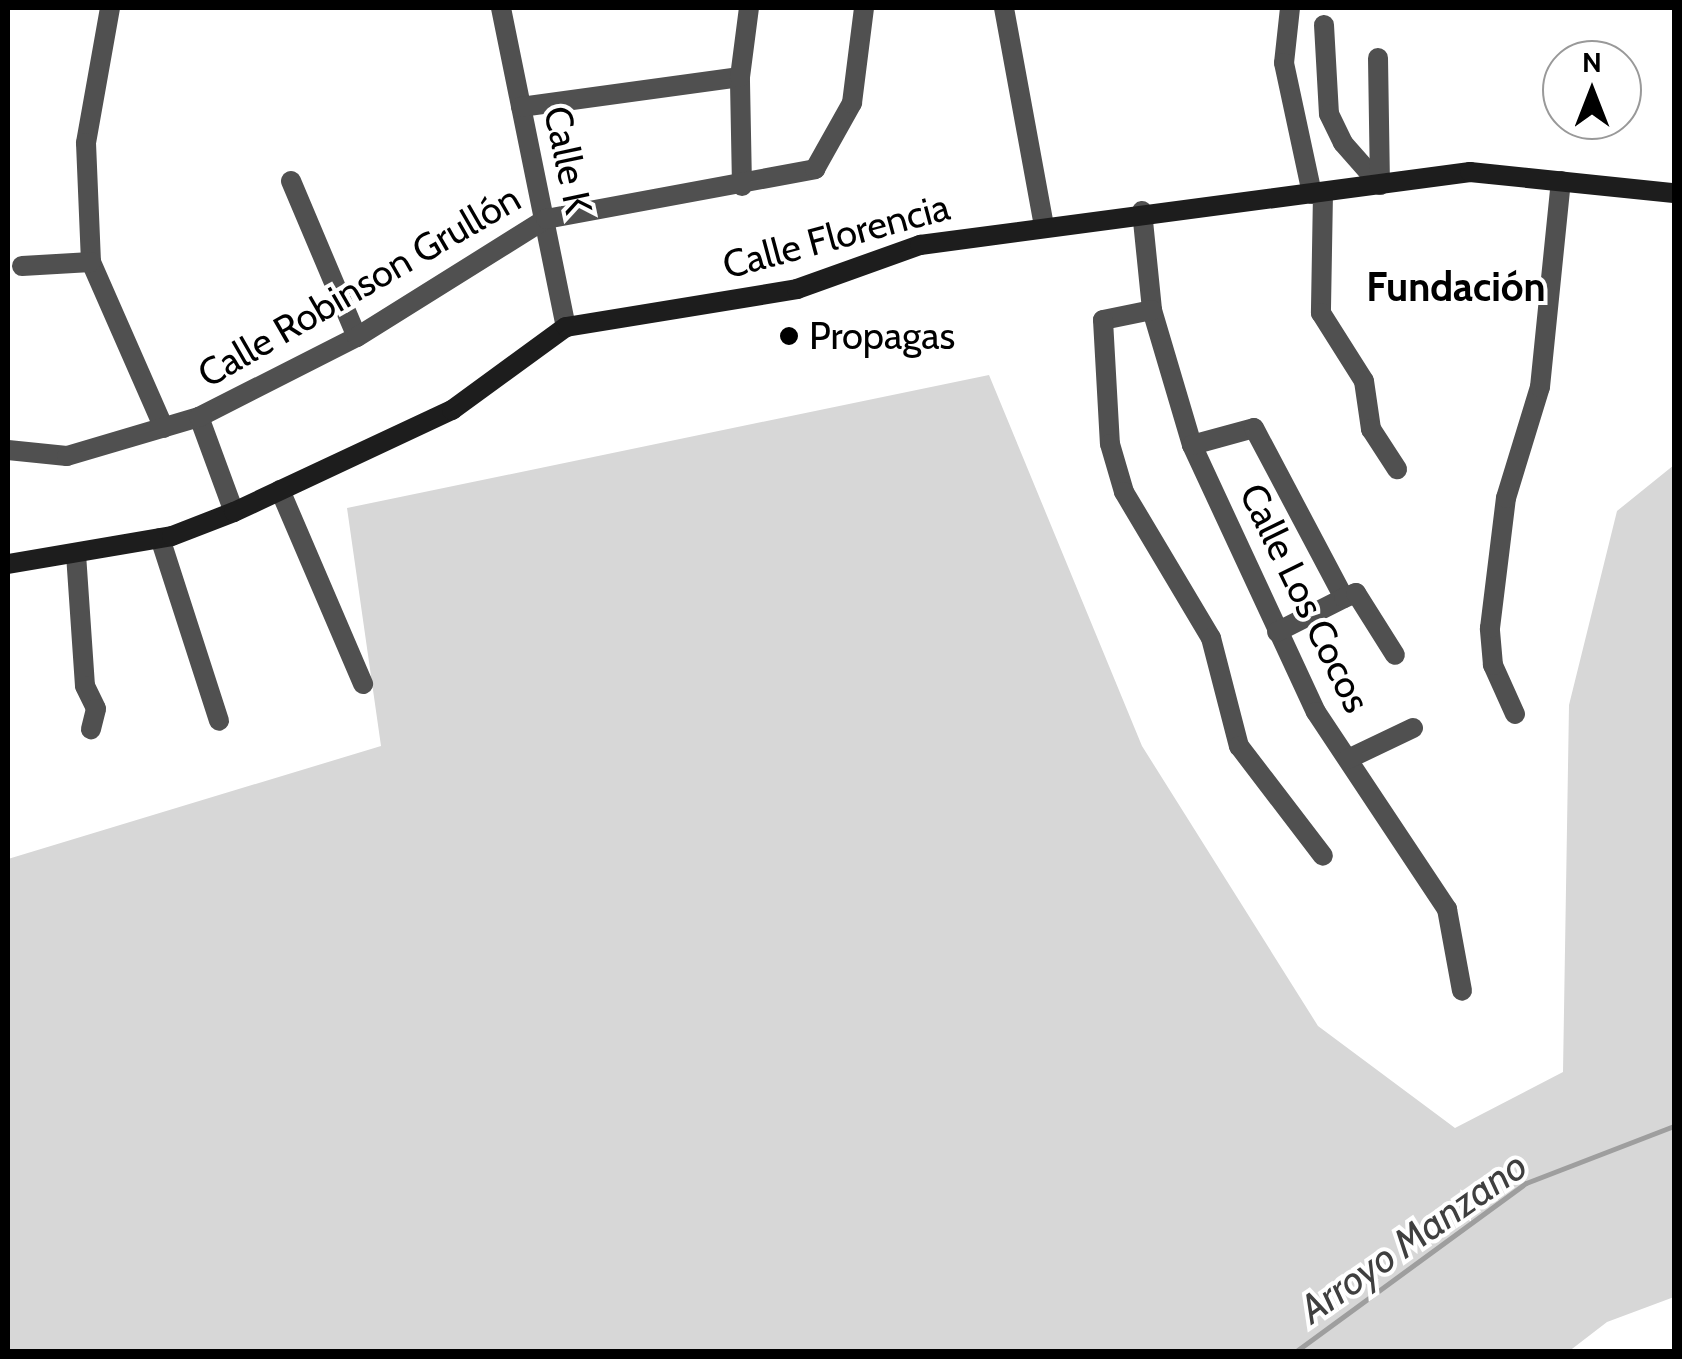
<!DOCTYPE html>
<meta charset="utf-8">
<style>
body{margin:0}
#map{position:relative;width:1682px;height:1359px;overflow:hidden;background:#fff;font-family:Cabin,sans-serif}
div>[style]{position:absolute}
.green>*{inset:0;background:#d7d7d7}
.stream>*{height:5px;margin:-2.5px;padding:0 2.5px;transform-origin:2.5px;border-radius:2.5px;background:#9e9e9e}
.street>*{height:20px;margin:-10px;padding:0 10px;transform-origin:10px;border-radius:10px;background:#505050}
.secondary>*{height:20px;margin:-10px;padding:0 10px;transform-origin:10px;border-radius:10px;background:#1d1d1d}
.dots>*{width:28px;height:28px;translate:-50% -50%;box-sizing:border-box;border:5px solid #fff;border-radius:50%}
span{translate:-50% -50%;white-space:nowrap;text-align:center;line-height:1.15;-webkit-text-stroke:8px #fff;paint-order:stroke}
.street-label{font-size:38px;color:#000}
.poi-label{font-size:38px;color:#000}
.left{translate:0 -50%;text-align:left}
.neighbourhood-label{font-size:40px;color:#000;font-weight:700}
.water-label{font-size:40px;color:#3f3f3f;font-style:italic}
.frame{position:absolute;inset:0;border:10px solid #000;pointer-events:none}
.north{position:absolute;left:1542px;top:40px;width:100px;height:100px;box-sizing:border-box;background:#fff;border:2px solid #999;border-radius:50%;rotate:0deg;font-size:28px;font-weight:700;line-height:40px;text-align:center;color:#000}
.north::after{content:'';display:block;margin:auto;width:35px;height:45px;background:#000;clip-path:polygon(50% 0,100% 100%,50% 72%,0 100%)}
</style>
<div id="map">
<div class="green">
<div style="clip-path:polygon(989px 375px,1142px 746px,1318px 1026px,1455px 1128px,1563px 1072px,1569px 705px,1617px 511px,1674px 465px,1674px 1297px,1607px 1322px,1568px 1352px,8px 1352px,8px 859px,381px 746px,347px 508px)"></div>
</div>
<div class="stream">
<div style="left:1295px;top:1352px;width:286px;rotate:-36.2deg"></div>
<div style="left:1526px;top:1183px;width:159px;rotate:-21.1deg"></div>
</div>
<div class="street">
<div style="left:110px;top:8px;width:137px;rotate:100.1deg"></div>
<div style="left:86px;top:143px;width:119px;rotate:87.6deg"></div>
<div style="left:91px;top:262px;width:181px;rotate:66.3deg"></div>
<div style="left:501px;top:8px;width:326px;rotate:78.5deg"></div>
<div style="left:1004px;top:8px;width:221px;rotate:79.6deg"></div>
<div style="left:1290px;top:8px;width:55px;rotate:96.2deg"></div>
<div style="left:1284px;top:63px;width:134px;rotate:77.9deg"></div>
<div style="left:1324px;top:25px;width:89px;rotate:86.8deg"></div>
<div style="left:1329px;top:114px;width:32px;rotate:64deg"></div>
<div style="left:1343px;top:143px;width:56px;rotate:48.6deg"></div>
<div style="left:1378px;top:58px;width:127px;rotate:89.1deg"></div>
<div style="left:521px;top:107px;width:221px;rotate:-7.8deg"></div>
<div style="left:291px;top:181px;width:169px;rotate:67.1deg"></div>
<div style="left:742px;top:186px;width:109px;rotate:-91.1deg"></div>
<div style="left:740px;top:77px;width:70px;rotate:-82.6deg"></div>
<div style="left:1323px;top:193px;width:120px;rotate:91deg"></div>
<div style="left:1321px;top:313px;width:80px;rotate:57.7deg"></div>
<div style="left:1364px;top:381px;width:49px;rotate:81.7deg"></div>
<div style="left:1371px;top:429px;width:48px;rotate:57deg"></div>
<div style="left:1142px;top:211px;width:100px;rotate:84.2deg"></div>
<div style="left:1152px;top:310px;width:141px;rotate:73.5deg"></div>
<div style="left:1192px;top:445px;width:294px;rotate:65.1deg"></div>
<div style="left:1316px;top:712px;width:237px;rotate:56.4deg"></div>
<div style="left:1447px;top:909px;width:83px;rotate:79.6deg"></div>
<div style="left:22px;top:266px;width:69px;rotate:-3.3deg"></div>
<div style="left:1152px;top:310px;width:50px;rotate:168.5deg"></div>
<div style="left:1103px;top:320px;width:124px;rotate:86.8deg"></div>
<div style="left:1110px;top:444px;width:50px;rotate:73.7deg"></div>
<div style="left:1124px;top:492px;width:170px;rotate:59.2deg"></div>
<div style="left:1211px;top:638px;width:112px;rotate:75.5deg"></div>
<div style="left:1239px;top:746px;width:138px;rotate:52.6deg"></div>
<div style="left:199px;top:417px;width:101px;rotate:69.8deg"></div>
<div style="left:1192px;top:445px;width:64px;rotate:-15.3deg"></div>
<div style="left:1254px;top:428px;width:192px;rotate:62.1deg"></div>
<div style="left:1344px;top:598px;width:75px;rotate:153.1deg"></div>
<div style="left:8px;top:450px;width:59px;rotate:5.8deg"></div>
<div style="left:67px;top:456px;width:138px;rotate:-16.5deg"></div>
<div style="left:199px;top:417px;width:177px;rotate:-26.9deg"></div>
<div style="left:357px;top:337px;width:223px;rotate:-32deg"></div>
<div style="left:546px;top:219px;width:274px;rotate:-10.5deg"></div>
<div style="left:815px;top:169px;width:76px;rotate:-60.7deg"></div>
<div style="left:852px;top:103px;width:96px;rotate:-82.8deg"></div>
<div style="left:280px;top:490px;width:211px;rotate:66.8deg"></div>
<div style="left:160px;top:538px;width:192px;rotate:72.1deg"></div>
<div style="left:76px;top:554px;width:132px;rotate:86.1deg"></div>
<div style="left:85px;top:686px;width:25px;rotate:64deg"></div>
<div style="left:96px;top:709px;width:21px;rotate:104deg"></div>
<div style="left:1344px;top:598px;width:13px;rotate:-23deg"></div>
<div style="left:1356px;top:593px;width:73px;rotate:57.8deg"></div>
<div style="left:1515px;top:714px;width:54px;rotate:-114.2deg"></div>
<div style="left:1493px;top:665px;width:37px;rotate:-95deg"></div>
<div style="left:1490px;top:628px;width:131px;rotate:-83deg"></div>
<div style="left:1506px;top:498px;width:116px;rotate:-73deg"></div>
<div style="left:1540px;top:387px;width:207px;rotate:-84.2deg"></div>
<div style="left:1348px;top:759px;width:72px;rotate:-25.5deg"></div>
</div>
<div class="secondary">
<div style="left:8px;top:564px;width:166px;rotate:-9.7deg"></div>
<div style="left:172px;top:536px;width:66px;rotate:-21.2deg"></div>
<div style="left:234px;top:512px;width:241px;rotate:-25.1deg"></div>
<div style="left:452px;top:410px;width:141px;rotate:-36.1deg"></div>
<div style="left:566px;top:327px;width:234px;rotate:-9.3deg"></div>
<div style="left:797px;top:289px;width:131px;rotate:-19.7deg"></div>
<div style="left:920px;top:245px;width:555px;rotate:-7.56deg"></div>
<div style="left:1470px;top:172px;width:205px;rotate:5.9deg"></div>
</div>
<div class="dots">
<div style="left:789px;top:336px;background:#000"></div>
</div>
<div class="street-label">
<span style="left:568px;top:160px;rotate:78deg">Calle K</span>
<span style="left:836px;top:236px;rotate:-15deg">Calle Florencia</span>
<span style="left:359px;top:286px;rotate:-30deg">Calle Robinson Grullón</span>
<span style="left:1305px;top:598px;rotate:64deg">Calle Los Cocos</span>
</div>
<div class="poi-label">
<span class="left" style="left:809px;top:336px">Propagas</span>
</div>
<div class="neighbourhood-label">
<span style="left:1456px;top:287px">Fundación</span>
</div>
<div class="water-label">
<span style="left:1413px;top:1237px;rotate:-35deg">Arroyo Manzano</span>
</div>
<div class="frame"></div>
<div class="north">N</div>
</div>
